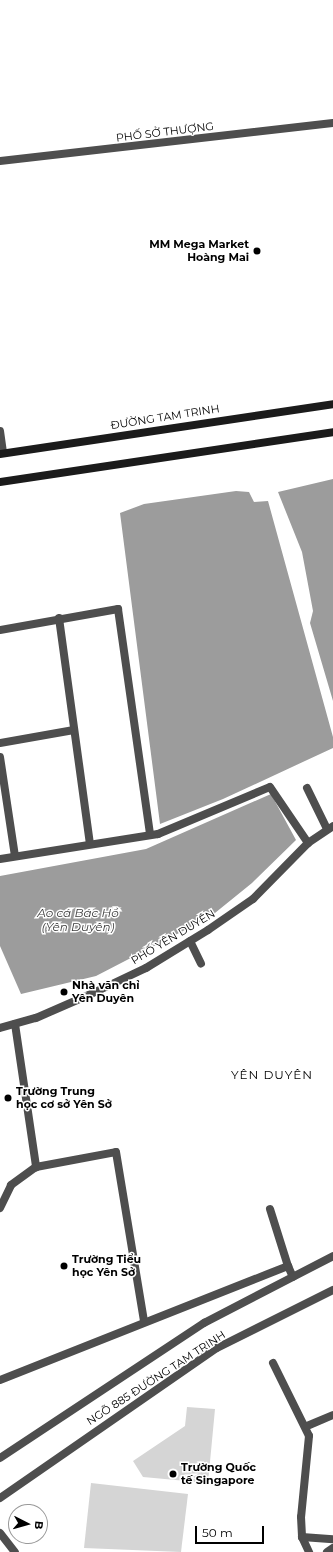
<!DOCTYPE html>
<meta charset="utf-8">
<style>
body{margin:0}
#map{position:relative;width:333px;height:1552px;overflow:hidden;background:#fff;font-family:Montserrat,sans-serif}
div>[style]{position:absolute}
.green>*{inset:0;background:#d5d5d5}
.water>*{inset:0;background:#9c9c9c}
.minor>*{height:8px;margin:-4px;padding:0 4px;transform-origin:4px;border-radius:4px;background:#4e4e4e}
.tertiary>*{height:8px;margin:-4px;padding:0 4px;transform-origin:4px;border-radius:4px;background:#4e4e4e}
.secondary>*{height:8px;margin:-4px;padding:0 4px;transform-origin:4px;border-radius:4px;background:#1b1b1b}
.dots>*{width:11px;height:11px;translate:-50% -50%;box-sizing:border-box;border:2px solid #fff;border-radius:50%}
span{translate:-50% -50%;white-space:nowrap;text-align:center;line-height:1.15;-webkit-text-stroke:3px #fff;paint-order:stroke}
.street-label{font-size:11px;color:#000}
.poi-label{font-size:11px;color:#000;font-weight:700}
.right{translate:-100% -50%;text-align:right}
.left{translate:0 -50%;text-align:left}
.water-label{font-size:12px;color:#3d3d3d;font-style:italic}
.neighbourhood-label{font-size:12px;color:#000;letter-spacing:1px}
.north{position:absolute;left:8px;top:1504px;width:40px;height:40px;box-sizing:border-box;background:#fff;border:1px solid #999;border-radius:50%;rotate:96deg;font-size:11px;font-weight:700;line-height:16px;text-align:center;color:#000}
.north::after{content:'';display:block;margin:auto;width:14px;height:18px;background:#000;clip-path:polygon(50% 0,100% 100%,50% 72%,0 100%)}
.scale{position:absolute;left:195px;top:1526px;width:69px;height:18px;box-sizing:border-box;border:2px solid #000;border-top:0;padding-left:5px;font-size:12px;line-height:14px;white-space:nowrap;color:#000;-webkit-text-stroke:3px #fff;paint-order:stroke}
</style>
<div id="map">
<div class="green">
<div style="clip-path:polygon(187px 1407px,215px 1409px,208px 1483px,143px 1477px,133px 1461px,185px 1426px)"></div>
<div style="clip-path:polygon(91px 1483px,188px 1494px,181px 1552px,84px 1548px)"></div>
</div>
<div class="water">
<div style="clip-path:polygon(333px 479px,333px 701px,310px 623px,313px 611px,302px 552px,278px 492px)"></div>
<div style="clip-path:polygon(236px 491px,249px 492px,254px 502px,268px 501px,333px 737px,333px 748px,223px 799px,160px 824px,120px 513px,144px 504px)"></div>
<div style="clip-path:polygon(271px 794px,296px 840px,252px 883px,210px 917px,96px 976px,21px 994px,0 946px,0 876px,146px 849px)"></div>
</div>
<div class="minor">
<div style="left:0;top:161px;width:335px;rotate:-6.5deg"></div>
<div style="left:0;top:431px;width:22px;rotate:82deg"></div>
<div style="left:59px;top:618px;width:228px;rotate:82.2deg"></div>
<div style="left:0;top:630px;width:120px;rotate:-10.1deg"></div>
<div style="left:118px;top:609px;width:228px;rotate:81.9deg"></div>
<div style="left:0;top:743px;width:75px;rotate:-10deg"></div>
<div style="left:0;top:757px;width:100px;rotate:81.4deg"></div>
<div style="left:307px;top:788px;width:46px;rotate:64deg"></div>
<div style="left:0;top:859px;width:160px;rotate:-9deg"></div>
<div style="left:158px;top:834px;width:121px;rotate:-22.8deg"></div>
<div style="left:270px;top:787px;width:68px;rotate:55.8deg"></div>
<div style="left:190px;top:941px;width:25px;rotate:64deg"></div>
<div style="left:15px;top:1024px;width:145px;rotate:81.6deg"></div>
<div style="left:0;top:1208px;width:25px;rotate:-64deg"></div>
<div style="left:11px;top:1185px;width:31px;rotate:-36deg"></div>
<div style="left:36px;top:1167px;width:81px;rotate:-10.6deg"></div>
<div style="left:116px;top:1152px;width:171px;rotate:80.6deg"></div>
<div style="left:270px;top:1209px;width:60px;rotate:72.5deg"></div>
<div style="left:273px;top:1363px;width:81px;rotate:63.7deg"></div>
<div style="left:309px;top:1436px;width:81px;rotate:95.6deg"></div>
<div style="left:301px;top:1517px;width:20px;rotate:87deg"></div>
<div style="left:302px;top:1537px;width:17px;rotate:65deg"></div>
<div style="left:0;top:1380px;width:310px;rotate:-21.6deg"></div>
<div style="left:288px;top:1266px;width:12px;rotate:66deg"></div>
<div style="left:307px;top:1426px;width:28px;rotate:-23deg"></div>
<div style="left:302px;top:1537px;width:31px;rotate:4deg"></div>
<div style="left:327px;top:1552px;width:7px;rotate:-34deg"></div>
</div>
<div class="tertiary">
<div style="left:0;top:1028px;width:37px;rotate:-16deg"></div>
<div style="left:36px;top:1018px;width:60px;rotate:-23.6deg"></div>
<div style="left:91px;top:994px;width:61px;rotate:-25.3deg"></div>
<div style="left:146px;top:968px;width:73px;rotate:-31.5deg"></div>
<div style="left:208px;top:930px;width:55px;rotate:-34.6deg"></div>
<div style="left:253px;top:899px;width:78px;rotate:-45.5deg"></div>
<div style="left:308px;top:843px;width:30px;rotate:-34deg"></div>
<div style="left:0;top:1458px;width:245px;rotate:-33.5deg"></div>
<div style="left:204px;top:1323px;width:145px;rotate:-27.4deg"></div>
<div style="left:0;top:1498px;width:264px;rotate:-34.7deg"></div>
<div style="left:217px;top:1348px;width:130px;rotate:-26.6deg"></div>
<div style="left:0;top:1533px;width:24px;rotate:52deg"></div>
</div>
<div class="secondary">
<div style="left:0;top:454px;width:337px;rotate:-8.5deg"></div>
<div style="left:0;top:482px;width:337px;rotate:-8.5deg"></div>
</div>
<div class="dots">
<div style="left:257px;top:251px;background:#000"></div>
<div style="left:64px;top:992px;background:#000"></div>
<div style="left:8px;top:1098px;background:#000"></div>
<div style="left:64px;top:1266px;background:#000"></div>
<div style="left:173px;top:1474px;background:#000"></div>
</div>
<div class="street-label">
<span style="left:165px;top:132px;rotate:-7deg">PHỐ SỞ THƯỢNG</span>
<span style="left:165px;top:417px;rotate:-9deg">ĐƯỜNG TAM TRINH</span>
<span style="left:173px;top:937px;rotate:-31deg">PHỐ YÊN DUYÊN</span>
<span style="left:156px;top:1378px;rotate:-33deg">NGÕ 885 ĐƯỜNG TAM TRINH</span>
</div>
<div class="poi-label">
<span class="right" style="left:249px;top:251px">MM Mega Market<br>Hoàng Mai</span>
<span class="left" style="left:72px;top:992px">Nhà văn chỉ<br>Yên Duyên</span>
<span class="left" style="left:16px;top:1098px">Trường Trung<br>học cơ sở Yên Sở</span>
<span class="left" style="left:72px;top:1266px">Trường Tiểu<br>học Yên Sở</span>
<span class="left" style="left:181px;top:1474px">Trường Quốc<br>tế Singapore</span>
</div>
<div class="water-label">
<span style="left:78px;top:920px">Ao cá Bác Hồ<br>(Yên Duyên)</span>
</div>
<div class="neighbourhood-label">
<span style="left:272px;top:1075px">YÊN DUYÊN</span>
</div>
<div class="north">B</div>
<div class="scale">50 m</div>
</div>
